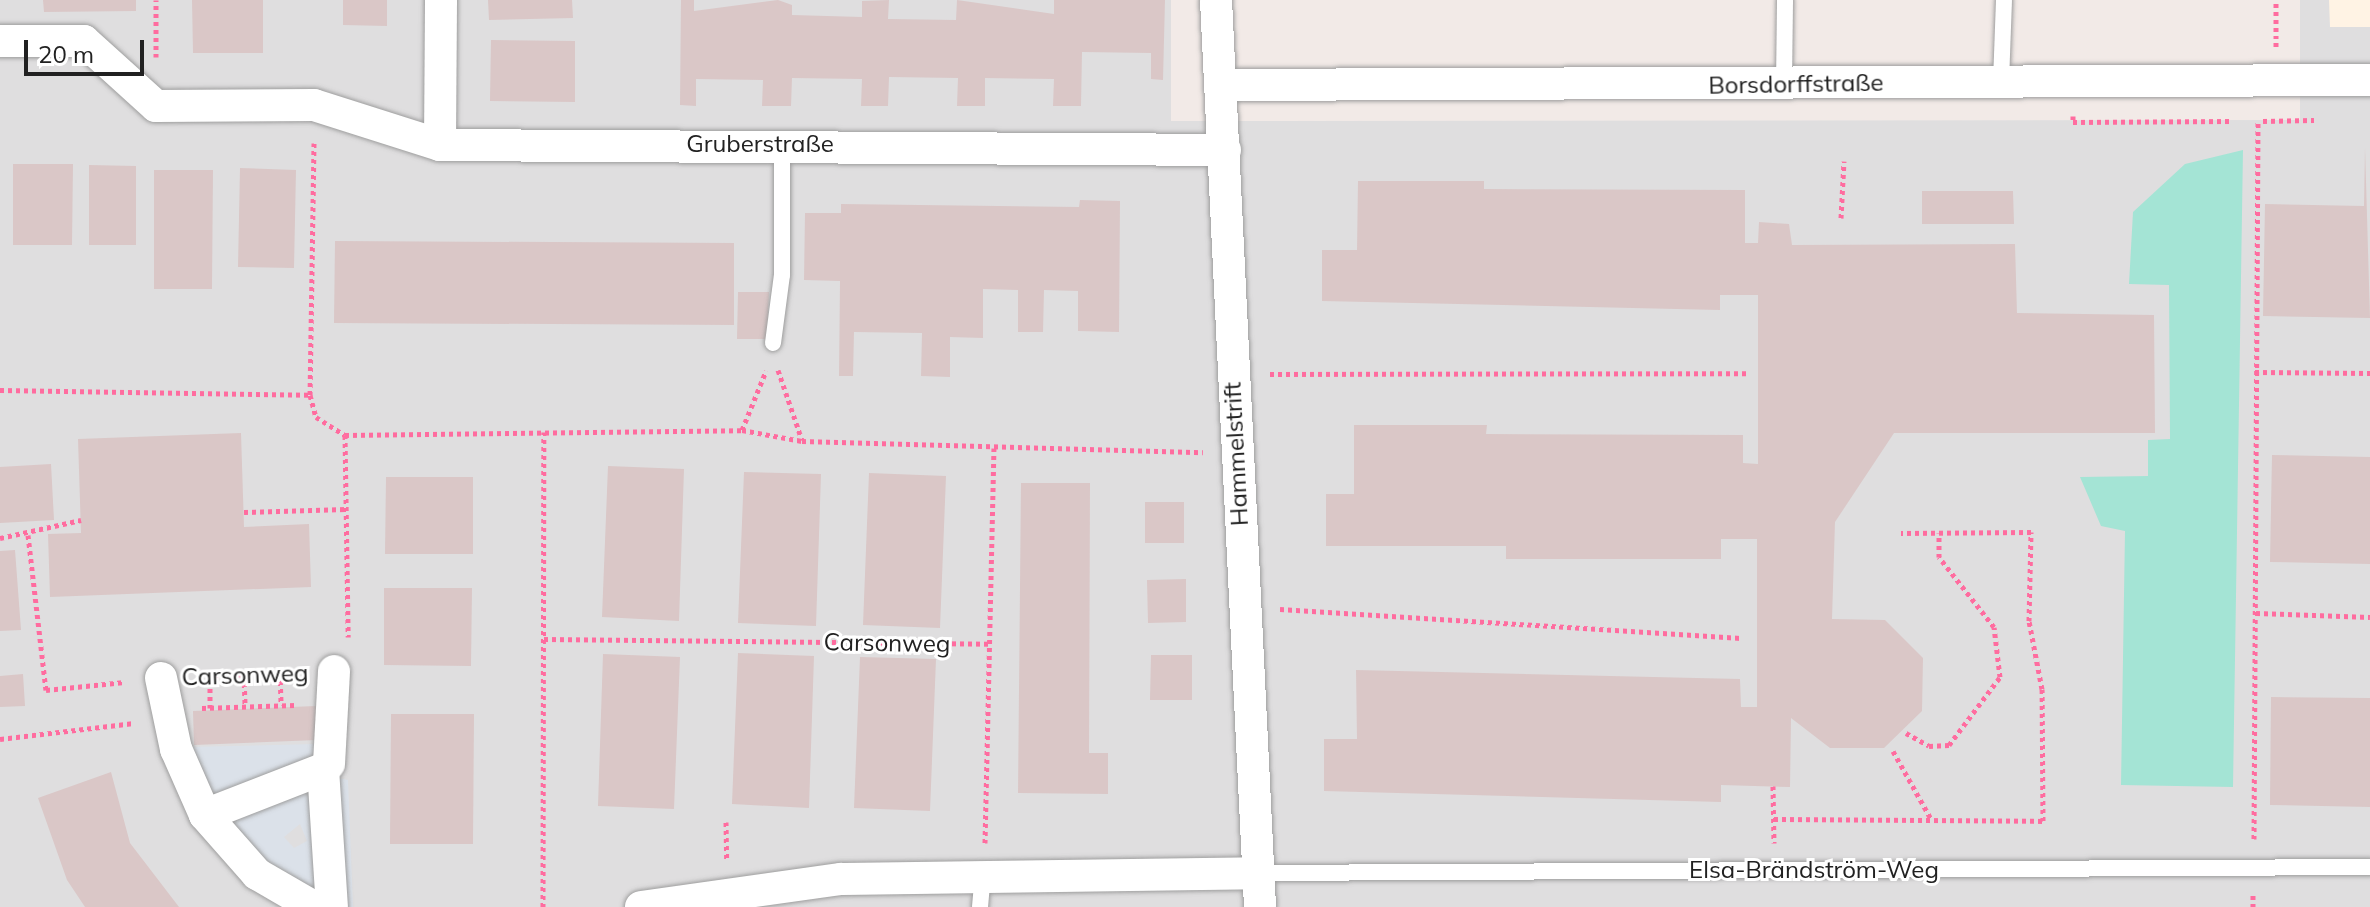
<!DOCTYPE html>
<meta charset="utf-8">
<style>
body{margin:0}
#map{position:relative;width:2370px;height:907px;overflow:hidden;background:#f2eae7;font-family:Mulish,sans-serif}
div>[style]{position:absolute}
.residential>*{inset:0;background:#dfdedf}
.education>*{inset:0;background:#fff3e4}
.plaza>*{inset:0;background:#dbe1e9}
.water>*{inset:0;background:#a4e4d5}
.building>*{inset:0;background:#dac7c7}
.path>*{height:5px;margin-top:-2.5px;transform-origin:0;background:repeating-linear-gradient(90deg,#ff6c9f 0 4px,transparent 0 8px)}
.roads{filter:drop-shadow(0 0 2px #9e9e9e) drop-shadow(0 0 2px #9e9e9e)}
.lane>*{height:16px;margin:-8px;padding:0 8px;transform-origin:8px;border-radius:8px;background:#fff}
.street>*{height:32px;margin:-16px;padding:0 16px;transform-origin:16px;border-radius:16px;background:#fff}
span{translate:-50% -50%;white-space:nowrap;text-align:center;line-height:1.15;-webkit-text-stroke:6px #fff;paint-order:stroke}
.street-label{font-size:24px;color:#212121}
.scale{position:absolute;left:24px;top:40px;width:120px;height:36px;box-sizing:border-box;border:4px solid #212121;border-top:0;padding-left:10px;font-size:24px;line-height:28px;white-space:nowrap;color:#212121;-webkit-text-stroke:6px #fff;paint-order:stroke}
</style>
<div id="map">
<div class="residential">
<div style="clip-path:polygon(0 0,1171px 0,1171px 121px,2300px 120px,2300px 0,2370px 0,2370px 907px,0 907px)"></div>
</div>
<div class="education">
<div style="clip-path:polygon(2329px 0,2370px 0,2370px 27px,2330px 27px)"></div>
</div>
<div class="plaza">
<div style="clip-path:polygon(evenodd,316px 744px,333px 777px,348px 780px,353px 907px,314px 907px,257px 874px,187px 747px,316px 744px,300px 824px,307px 841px,294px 848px,284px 837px,300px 824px)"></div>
</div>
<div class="water">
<div style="clip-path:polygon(2243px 150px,2233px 787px,2121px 785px,2125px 531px,2101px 526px,2080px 477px,2148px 476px,2148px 440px,2170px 439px,2169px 285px,2129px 284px,2133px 212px,2185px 164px)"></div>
</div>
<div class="building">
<div style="clip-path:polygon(43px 0,136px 0,136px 11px,44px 12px)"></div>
<div style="clip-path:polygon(192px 0,263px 0,263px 53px,193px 53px)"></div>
<div style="clip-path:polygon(343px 0,387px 0,387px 26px,343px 25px)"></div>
<div style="clip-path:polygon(488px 0,572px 0,573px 18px,489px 20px)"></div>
<div style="clip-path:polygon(681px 0,694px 0,694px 11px,778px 0,792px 5px,792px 15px,862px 17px,862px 1px,889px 0,888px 19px,956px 20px,957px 0,1054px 14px,1054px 0,1165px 0,1163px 80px,1151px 79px,1151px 53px,1082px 52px,1081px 106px,1053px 106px,1054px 79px,985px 78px,985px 106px,957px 106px,958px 78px,889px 77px,888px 106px,861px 106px,862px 79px,792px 78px,791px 106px,762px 106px,763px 80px,696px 79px,696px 106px,680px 105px)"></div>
<div style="clip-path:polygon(491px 40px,575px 41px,575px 102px,490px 101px)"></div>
<div style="clip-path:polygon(2365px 147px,2370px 318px,2263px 316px,2265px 204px,2364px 206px)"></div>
<div style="clip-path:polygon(13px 164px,73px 164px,72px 245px,13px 245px)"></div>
<div style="clip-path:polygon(89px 165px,136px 166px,136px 245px,89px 245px)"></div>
<div style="clip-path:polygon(240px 168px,296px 170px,294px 268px,238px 267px)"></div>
<div style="clip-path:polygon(154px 170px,213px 170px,212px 289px,154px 289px)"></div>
<div style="clip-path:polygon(1358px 181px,1484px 181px,1484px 189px,1745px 190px,1745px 243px,1758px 243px,1759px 222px,1789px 224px,1792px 245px,2015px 244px,2017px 313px,2154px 315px,2155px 433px,1894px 433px,1835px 522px,1832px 619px,1885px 620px,1923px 658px,1922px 711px,1884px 748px,1830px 748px,1791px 718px,1790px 787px,1721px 785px,1721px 802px,1324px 791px,1324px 739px,1357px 739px,1356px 670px,1740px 679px,1741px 707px,1757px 707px,1757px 539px,1721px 539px,1721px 559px,1506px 559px,1506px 546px,1326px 546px,1326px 494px,1354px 494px,1354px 425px,1487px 425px,1486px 434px,1743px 435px,1743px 463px,1758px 464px,1758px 295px,1720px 295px,1720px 310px,1322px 301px,1322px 250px,1357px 250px)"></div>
<div style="clip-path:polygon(1922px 191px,2013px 191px,2014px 224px,1922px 224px)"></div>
<div style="clip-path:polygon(1080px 200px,1120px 201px,1119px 332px,1078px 331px,1078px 291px,1044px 290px,1043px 332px,1018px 332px,1018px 290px,983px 289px,983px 338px,950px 337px,950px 377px,921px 376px,922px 333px,854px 332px,853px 376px,839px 376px,840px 281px,804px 280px,805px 213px,841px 213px,841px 204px,1079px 207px)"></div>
<div style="clip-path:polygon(335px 241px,734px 243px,734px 325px,334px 323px)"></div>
<div style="clip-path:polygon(738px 292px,769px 292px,767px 339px,737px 339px)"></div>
<div style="clip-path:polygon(241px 433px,244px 527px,309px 524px,311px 587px,50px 597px,48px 534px,81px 533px,78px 439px)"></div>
<div style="clip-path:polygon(2272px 455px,2370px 457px,2370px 564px,2270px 562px)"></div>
<div style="clip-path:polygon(51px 464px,54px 520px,0 523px,0 467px)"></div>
<div style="clip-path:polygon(608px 466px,684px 469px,679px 621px,602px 617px)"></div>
<div style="clip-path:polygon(744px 472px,821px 474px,816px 626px,738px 623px)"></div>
<div style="clip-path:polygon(869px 473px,946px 476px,940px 628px,863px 625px)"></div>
<div style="clip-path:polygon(386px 477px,473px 477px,473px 554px,385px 554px)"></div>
<div style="clip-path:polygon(1021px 483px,1090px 483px,1089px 753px,1108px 753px,1108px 794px,1018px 793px)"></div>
<div style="clip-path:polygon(1145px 502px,1184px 502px,1184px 543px,1145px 543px)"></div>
<div style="clip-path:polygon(15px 550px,21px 630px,0 631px,0 551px)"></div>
<div style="clip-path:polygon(1186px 579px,1186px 622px,1148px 623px,1147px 580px)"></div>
<div style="clip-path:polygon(384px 588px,472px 588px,471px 666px,384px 665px)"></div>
<div style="clip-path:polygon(738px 653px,814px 656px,809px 808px,732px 804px)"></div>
<div style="clip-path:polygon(603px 654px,680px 657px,674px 809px,598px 806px)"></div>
<div style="clip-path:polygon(1151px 655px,1192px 655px,1192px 700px,1150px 700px)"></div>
<div style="clip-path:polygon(860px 657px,936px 659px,930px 811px,854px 808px)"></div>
<div style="clip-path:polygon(23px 674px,25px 706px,0 707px,0 676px)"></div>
<div style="clip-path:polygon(2271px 697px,2370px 698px,2370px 807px,2270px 805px)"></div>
<div style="clip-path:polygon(316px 706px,317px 740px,194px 745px,193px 711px)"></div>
<div style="clip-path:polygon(391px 714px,474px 714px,473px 844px,390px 844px)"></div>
<div style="clip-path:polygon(111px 772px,130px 843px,179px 907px,85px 907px,67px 880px,38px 798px)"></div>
</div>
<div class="path">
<div style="left:2276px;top:47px;width:47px;rotate:-90deg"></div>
<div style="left:156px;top:57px;width:57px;rotate:-90deg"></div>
<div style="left:2073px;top:116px;width:6px;rotate:90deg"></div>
<div style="left:2073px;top:122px;width:160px;rotate:-0.4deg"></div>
<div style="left:2263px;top:121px;width:51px;rotate:-1.1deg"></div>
<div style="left:314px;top:143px;width:252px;rotate:90.9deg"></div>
<div style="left:310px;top:395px;width:23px;rotate:75deg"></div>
<div style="left:316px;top:417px;width:34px;rotate:32deg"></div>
<div style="left:345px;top:435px;width:397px;rotate:-0.7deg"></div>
<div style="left:742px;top:430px;width:61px;rotate:10.4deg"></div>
<div style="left:802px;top:441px;width:401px;rotate:1.6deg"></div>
<div style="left:1841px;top:218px;width:57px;rotate:-87deg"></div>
<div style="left:778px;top:370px;width:74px;rotate:71.1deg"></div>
<div style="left:2255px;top:372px;width:115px;rotate:0.5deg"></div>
<div style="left:1270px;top:374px;width:477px;rotate:-0.1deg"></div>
<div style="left:0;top:390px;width:310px;rotate:0.9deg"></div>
<div style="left:742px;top:430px;width:64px;rotate:-67.9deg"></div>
<div style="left:345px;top:435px;width:202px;rotate:89.1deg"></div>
<div style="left:244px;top:512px;width:102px;rotate:-1.7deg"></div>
<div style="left:28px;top:535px;width:156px;rotate:83.4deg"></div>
<div style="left:46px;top:690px;width:79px;rotate:-5.8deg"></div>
<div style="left:0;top:538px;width:83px;rotate:-12.5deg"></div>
<div style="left:1280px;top:609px;width:462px;rotate:3.6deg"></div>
<div style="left:2256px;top:613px;width:114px;rotate:2deg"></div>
<div style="left:544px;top:639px;width:446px;rotate:0.6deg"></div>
<div style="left:280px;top:673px;width:32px;rotate:88deg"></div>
<div style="left:244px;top:675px;width:31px;rotate:88deg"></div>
<div style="left:198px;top:676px;width:102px;rotate:-2.2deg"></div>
<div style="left:202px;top:708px;width:94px;rotate:-1.8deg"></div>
<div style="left:210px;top:708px;width:32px;rotate:-90deg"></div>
<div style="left:1906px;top:733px;width:26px;rotate:29deg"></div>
<div style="left:1929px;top:746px;width:20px;rotate:-3deg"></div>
<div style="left:1949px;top:745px;width:85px;rotate:-53.1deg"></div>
<div style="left:2000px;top:677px;width:50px;rotate:-96.8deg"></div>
<div style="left:1994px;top:627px;width:89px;rotate:-128.2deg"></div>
<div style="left:1939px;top:557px;width:24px;rotate:-90deg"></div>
<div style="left:0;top:739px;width:135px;rotate:-6.8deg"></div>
<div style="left:1893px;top:751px;width:78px;rotate:60.8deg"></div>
<div style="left:1773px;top:786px;width:57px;rotate:89deg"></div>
<div style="left:1774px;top:819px;width:269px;rotate:0.4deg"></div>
<div style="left:2043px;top:821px;width:132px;rotate:-90.4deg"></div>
<div style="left:2042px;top:689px;width:69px;rotate:-100.8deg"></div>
<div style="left:2029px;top:621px;width:89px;rotate:-88.7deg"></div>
<div style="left:2031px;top:532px;width:130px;rotate:179.6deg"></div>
<div style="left:726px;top:822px;width:39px;rotate:89deg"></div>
<div style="left:2254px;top:839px;width:719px;rotate:-89.68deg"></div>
<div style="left:985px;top:843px;width:395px;rotate:-88.7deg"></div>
<div style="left:543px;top:907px;width:475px;rotate:-89.9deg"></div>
<div style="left:2253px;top:907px;width:14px;rotate:-90deg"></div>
</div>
<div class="roads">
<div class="lane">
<div style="left:2001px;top:82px;width:82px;rotate:-87.9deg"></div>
<div style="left:1784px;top:84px;width:84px;rotate:-89.3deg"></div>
<div style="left:773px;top:343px;width:69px;rotate:-82.5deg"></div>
<div style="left:782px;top:275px;width:131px;rotate:-90deg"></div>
<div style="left:1259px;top:873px;width:1111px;rotate:-0.31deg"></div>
<div style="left:980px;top:907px;width:33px;rotate:-85deg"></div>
</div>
<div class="street">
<div style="left:1216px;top:0;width:908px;rotate:87.22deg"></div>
<div style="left:0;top:41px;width:84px"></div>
<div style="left:84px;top:41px;width:97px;rotate:42.1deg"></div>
<div style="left:156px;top:106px;width:158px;rotate:-0.4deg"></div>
<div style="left:314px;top:105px;width:132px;rotate:17.6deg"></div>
<div style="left:440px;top:145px;width:785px;rotate:0.36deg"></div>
<div style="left:1223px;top:85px;width:1147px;rotate:-0.25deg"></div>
<div style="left:440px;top:145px;width:145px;rotate:-89.6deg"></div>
<div style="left:161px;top:678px;width:73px;rotate:78.1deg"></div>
<div style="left:176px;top:749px;width:72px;rotate:66.3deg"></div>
<div style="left:205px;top:815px;width:79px;rotate:48.6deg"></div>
<div style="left:257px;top:874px;width:66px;rotate:30.1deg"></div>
<div style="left:329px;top:764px;width:93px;rotate:-86.9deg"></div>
<div style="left:205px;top:815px;width:127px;rotate:-21.3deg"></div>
<div style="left:323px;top:769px;width:138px;rotate:86.3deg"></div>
<div style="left:641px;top:907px;width:202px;rotate:-8deg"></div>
<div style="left:841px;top:879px;width:418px;rotate:-0.8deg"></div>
</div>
</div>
<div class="street-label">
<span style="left:1796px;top:84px;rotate:-1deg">Borsdorffstraße</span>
<span style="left:760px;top:144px">Gruberstraße</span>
<span style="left:1236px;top:454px;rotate:-93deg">Hammelstrift</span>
<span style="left:887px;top:643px;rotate:1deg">Carsonweg</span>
<span style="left:245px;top:675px;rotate:-2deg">Carsonweg</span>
<span style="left:1814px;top:870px">Elsa-Brändström-Weg</span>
</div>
<div class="scale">20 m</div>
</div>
